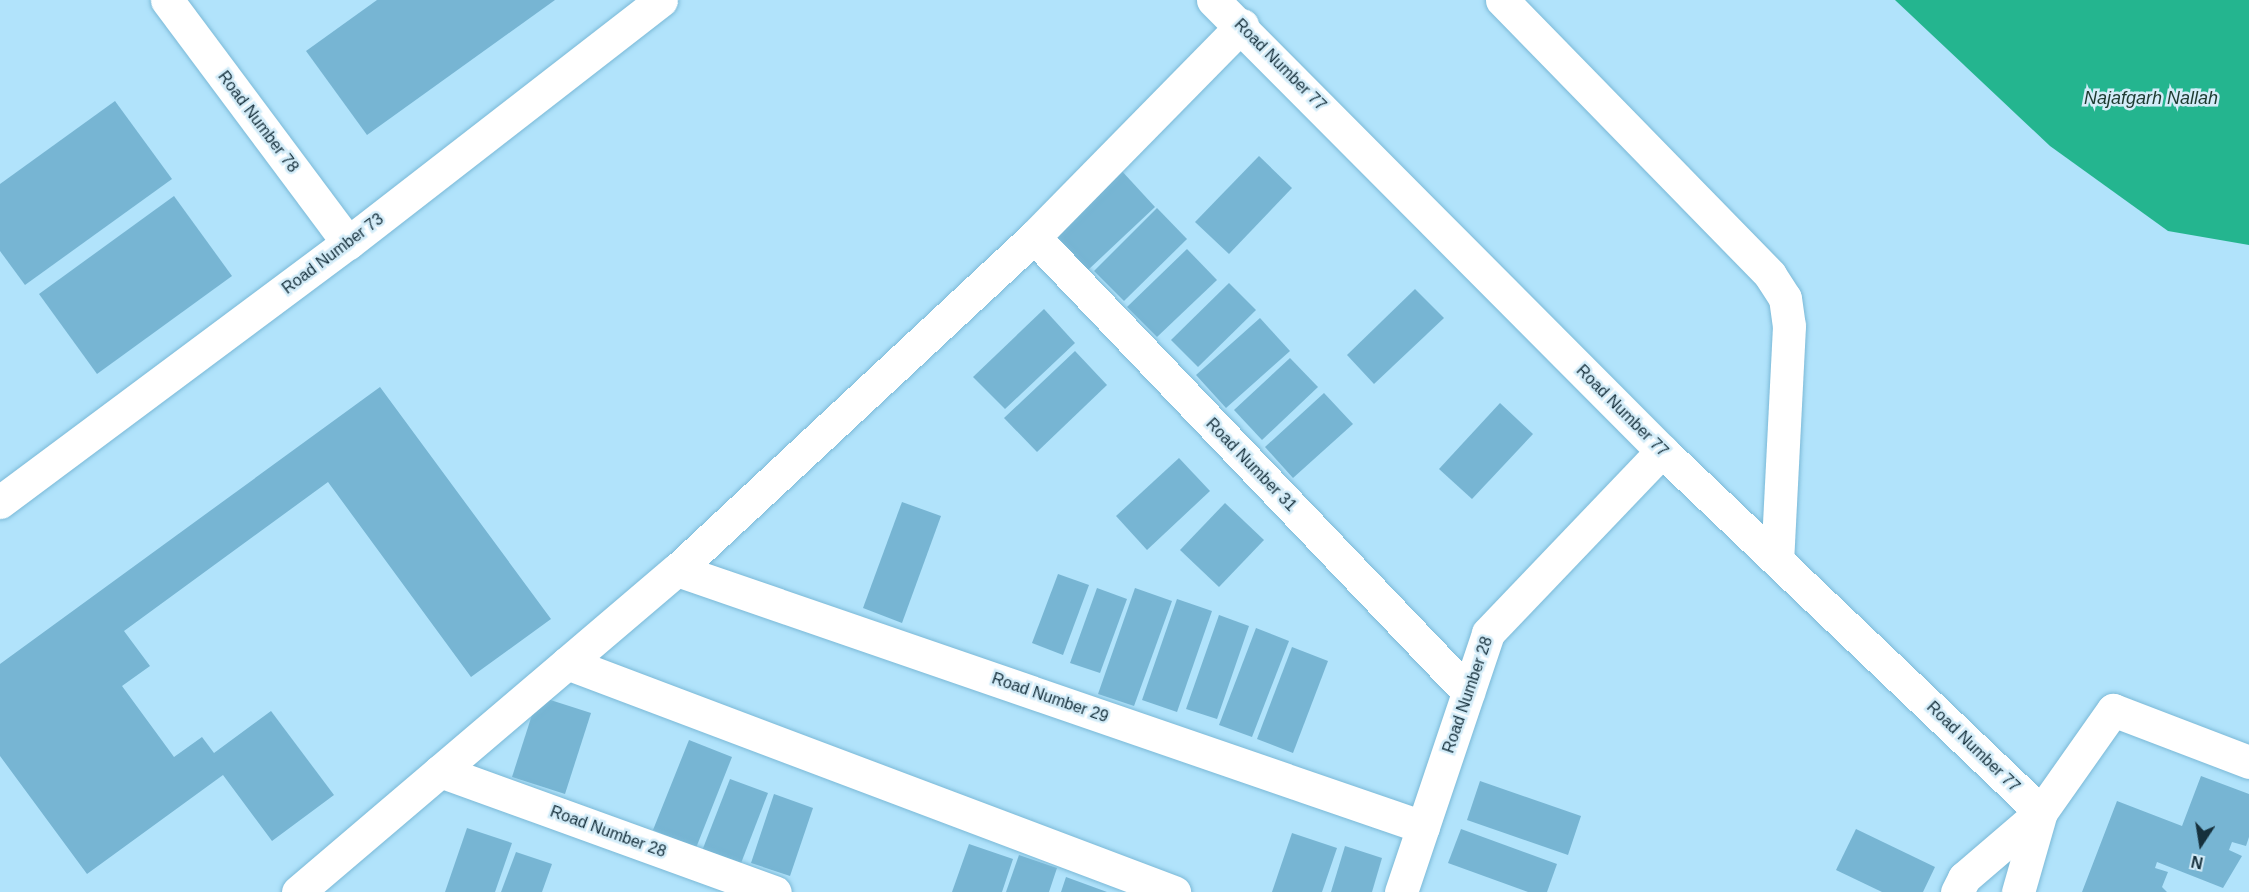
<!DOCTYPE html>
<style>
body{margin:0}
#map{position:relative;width:2249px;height:892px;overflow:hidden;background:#b1e3fb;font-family:Arial,sans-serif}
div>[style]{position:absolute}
.water>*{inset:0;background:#24b58f}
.building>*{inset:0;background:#77b5d3}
.roads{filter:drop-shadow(0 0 2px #7bb9d7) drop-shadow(0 0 2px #7bb9d7)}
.minor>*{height:33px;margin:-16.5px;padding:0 16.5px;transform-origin:16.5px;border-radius:16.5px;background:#fff}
span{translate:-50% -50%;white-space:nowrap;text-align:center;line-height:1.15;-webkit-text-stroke:5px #d3ecf8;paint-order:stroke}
.street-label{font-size:16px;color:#16303c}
.water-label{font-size:18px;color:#1d392f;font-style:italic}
.north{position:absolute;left:2171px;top:814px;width:60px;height:60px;-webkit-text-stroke:4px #d3ecf8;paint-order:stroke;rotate:192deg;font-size:16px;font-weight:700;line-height:24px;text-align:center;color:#16303c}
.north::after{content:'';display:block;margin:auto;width:21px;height:27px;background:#16303c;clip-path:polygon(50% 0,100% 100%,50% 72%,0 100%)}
</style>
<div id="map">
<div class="water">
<div style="clip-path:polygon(1895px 0,2249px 0,2249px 245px,2168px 231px,2050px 146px)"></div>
</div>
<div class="building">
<div style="clip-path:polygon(377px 0,555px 0,367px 135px,306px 51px)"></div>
<div style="clip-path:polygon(115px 101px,172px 179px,25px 285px,0 251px,0 184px)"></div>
<div style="clip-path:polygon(1259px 156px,1292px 188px,1229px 254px,1195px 222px)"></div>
<div style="clip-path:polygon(1120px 169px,1155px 207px,1088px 270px,1053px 232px)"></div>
<div style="clip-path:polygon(174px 196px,232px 276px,97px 374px,39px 294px)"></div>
<div style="clip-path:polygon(1157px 208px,1187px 239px,1124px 301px,1094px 271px)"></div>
<div style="clip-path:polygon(1187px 249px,1217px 280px,1157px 337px,1127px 307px)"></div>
<div style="clip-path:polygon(1229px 283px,1256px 310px,1198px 367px,1171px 340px)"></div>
<div style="clip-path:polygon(1415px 289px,1444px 318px,1374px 384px,1347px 355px)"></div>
<div style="clip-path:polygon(1044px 309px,1075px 343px,1005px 409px,973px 377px)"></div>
<div style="clip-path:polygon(1260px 318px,1290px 351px,1226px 408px,1196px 375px)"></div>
<div style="clip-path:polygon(1075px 351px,1107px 385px,1037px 452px,1004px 418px)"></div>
<div style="clip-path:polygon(1290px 358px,1318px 387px,1262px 440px,1234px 410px)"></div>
<div style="clip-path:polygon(380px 387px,551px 619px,471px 677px,328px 482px,124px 631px,150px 666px,122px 686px,174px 757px,202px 737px,214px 753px,271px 711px,334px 795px,272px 841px,223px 775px,87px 874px,0 756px,0 664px)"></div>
<div style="clip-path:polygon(1324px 393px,1353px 424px,1293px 478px,1265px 447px)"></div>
<div style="clip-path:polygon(1500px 403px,1533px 434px,1472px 499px,1439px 469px)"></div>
<div style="clip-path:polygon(1179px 458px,1210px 491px,1147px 550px,1116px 516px)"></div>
<div style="clip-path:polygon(902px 502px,941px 516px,902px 623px,863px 608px)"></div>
<div style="clip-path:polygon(1225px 503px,1264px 540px,1219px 587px,1180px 550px)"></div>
<div style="clip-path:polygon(1058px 574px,1089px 585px,1063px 655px,1032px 643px)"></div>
<div style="clip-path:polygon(1097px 588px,1127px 599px,1100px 673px,1070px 663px)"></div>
<div style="clip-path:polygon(1135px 588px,1172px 601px,1134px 706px,1098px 694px)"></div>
<div style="clip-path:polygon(1177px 599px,1212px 611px,1177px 712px,1142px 700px)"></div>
<div style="clip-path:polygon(1219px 615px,1249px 626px,1217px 719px,1186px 709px)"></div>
<div style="clip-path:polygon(1256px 628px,1289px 641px,1252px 737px,1219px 725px)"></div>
<div style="clip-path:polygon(1292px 647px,1328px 661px,1293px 753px,1257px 739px)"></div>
<div style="clip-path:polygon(538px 696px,591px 713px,565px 794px,512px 777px)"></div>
<div style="clip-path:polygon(689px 740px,732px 757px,696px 848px,653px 830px)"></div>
<div style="clip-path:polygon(2201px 776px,2249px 794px,2249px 837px,2246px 846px,2232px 842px,2229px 850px,2242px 856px,2223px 888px,2157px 862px,2155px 868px,2168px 872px,2162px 887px,2167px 892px,2082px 892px,2117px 801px,2182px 826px)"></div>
<div style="clip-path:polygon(730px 779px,768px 793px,738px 871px,700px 856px)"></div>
<div style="clip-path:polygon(1480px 781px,1581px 816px,1568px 855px,1467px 820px)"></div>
<div style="clip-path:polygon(774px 794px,813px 808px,790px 876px,751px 863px)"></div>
<div style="clip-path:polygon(467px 828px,512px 843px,495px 892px,445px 892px)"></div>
<div style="clip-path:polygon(1461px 829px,1557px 864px,1547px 892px,1528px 892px,1448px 863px)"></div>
<div style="clip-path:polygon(1856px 829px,1935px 867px,1923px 892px,1882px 892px,1836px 870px)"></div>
<div style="clip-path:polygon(1292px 833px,1337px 848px,1322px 892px,1272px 892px)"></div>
<div style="clip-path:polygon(969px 844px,1013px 859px,1002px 892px,952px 892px)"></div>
<div style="clip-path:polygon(1345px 846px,1382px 858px,1372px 892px,1331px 892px)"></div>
<div style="clip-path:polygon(516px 852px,552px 864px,542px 892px,501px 892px)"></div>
<div style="clip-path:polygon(1019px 855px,1057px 868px,1049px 892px,1006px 892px)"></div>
<div style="clip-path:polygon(1066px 877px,1107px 892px,1061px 892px)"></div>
</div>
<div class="roads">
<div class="minor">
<div style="left:167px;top:0;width:303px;rotate:53.3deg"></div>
<div style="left:1213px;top:0;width:636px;rotate:45.13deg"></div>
<div style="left:1662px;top:451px;width:523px;rotate:43.61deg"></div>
<div style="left:1502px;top:0;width:384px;rotate:45.7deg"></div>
<div style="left:1770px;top:275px;width:27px;rotate:57deg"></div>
<div style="left:1785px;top:298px;width:28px;rotate:82deg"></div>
<div style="left:1789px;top:326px;width:234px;rotate:92.9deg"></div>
<div style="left:1034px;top:237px;width:629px;rotate:46.35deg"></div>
<div style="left:0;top:502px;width:434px;rotate:-36.7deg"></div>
<div style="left:348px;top:243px;width:396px;rotate:-37.8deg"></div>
<div style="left:677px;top:570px;width:789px;rotate:19.01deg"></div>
<div style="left:567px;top:663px;width:649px;rotate:20.67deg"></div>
<div style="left:440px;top:771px;width:356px;rotate:19.9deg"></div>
<div style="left:298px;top:892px;width:497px;rotate:-40.4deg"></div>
<div style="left:677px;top:570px;width:488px;rotate:-43deg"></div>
<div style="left:1034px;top:237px;width:297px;rotate:-45.5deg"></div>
<div style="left:1401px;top:892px;width:273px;rotate:-71.4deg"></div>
<div style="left:1488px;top:633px;width:252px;rotate:-46.3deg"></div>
<div style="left:1957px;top:892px;width:16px;rotate:-63deg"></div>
<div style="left:1964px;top:878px;width:101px;rotate:-40.6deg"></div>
<div style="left:2041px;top:812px;width:125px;rotate:-54.8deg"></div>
<div style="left:2113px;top:710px;width:146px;rotate:20.9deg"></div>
<div style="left:2018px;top:892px;width:83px;rotate:-74deg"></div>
</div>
</div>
<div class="street-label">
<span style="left:1280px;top:65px;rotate:45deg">Road Number 77</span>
<span style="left:258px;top:122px;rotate:53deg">Road Number 78</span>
<span style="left:333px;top:254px;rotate:-37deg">Road Number 73</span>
<span style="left:1622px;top:411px;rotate:45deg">Road Number 77</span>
<span style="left:1251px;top:465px;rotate:46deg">Road Number 31</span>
<span style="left:1468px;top:695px;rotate:-71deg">Road Number 28</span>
<span style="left:1050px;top:698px;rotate:19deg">Road Number 29</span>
<span style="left:1973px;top:747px;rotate:44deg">Road Number 77</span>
<span style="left:608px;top:832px;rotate:20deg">Road Number 28</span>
</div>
<div class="water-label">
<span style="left:2151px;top:98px">Najafgarh Nallah</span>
</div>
<div class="north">N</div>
</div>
